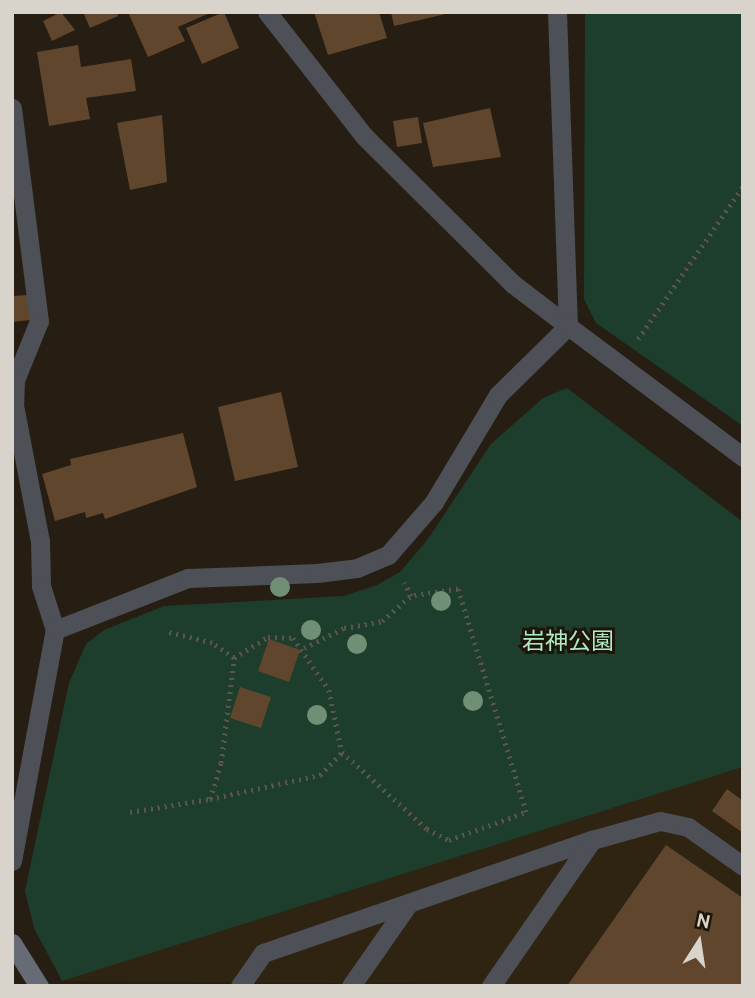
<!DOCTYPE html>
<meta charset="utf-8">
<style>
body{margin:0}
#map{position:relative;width:755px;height:998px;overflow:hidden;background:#261e12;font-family:Cabin,"Noto Sans JP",sans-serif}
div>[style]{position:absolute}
.built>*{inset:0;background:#2f2312}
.green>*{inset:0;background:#1d3e2c}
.building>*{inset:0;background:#60462d}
.path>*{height:4.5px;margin-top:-2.25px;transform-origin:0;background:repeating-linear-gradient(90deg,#5d554b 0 2px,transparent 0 7px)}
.service>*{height:19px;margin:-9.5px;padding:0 9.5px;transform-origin:9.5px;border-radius:9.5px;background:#4d5056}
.minor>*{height:19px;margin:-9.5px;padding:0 9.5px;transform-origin:9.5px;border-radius:9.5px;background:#4d5056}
.tertiary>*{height:19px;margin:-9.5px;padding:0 9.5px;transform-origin:9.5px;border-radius:9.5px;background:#4d5056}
.secondary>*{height:19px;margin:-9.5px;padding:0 9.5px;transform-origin:9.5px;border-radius:9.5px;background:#666b75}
.trees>*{width:20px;height:20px;margin:-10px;border-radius:50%;background:#708f75}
span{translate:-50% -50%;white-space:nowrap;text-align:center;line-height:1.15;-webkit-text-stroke:6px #1d1509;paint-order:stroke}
.park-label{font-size:23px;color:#acebc6}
.frame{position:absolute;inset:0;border:14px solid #d8d3cb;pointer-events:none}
.north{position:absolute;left:664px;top:907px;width:70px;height:70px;-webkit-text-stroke:5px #1d1509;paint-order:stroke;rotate:12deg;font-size:19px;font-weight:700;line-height:28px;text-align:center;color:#d8d3cb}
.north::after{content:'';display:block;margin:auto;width:24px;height:32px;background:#d8d3cb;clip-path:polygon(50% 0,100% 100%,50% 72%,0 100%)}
</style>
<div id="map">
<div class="built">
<div style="clip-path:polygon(743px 767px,743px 986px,62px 981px,87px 971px)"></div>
</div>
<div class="green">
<div style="clip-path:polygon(585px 12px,743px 12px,743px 426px,596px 323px,584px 299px)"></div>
<div style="clip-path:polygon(567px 388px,743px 522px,743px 767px,62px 981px,34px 928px,25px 891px,69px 683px,86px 644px,104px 630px,164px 606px,344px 596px,377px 585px,400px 572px,428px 539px,491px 444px,543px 398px)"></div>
</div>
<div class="building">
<div style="clip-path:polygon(61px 12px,75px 30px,52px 41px,43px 21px)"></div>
<div style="clip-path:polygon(83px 12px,117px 12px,118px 16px,90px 28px)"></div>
<div style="clip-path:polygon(128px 12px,212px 12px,178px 27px,185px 41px,148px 57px)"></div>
<div style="clip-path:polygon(224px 12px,239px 48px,202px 64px,186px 28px)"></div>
<div style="clip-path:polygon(314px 12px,379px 12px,387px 38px,328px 55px)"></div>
<div style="clip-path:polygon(391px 12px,450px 12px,450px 13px,394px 26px)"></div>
<div style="clip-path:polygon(78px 45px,81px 67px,131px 59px,136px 91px,86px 98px,90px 119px,49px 126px,37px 52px)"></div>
<div style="clip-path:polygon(490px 108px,501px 157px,433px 167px,423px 123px)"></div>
<div style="clip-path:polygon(162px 115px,167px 182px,130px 190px,117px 123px)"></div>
<div style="clip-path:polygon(418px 117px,422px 143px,397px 147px,393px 121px)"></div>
<div style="clip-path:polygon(27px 295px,30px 320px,12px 322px,12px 296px)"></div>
<div style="clip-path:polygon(281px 392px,298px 467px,235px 481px,218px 407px)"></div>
<div style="clip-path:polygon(183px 433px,197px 487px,105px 519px,103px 513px,86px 518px,85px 512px,55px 521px,42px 474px,71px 465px,70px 459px)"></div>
<div style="clip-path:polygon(269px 639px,300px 650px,289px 682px,258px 671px)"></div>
<div style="clip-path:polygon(240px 687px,271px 697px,261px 728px,230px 718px)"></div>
<div style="clip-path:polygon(727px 789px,743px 801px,743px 833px,712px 811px)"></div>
<div style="clip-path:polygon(666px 845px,743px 898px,743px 986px,567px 986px)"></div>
</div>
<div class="path">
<div style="left:638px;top:339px;width:186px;rotate:-55.5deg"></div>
<div style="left:304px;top:648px;width:45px;rotate:-26.6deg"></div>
<div style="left:344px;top:628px;width:39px;rotate:-10deg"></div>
<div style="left:382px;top:621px;width:38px;rotate:-41deg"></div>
<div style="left:234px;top:658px;width:40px;rotate:-32deg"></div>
<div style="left:268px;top:637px;width:25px;rotate:2deg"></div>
<div style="left:293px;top:638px;width:63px;rotate:55.3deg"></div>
<div style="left:329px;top:690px;width:63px;rotate:78.2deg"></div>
<div style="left:210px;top:799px;width:113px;rotate:-12.3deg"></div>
<div style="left:320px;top:775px;width:32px;rotate:-46deg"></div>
<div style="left:342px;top:752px;width:115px;rotate:42.2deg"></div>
<div style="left:427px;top:829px;width:25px;rotate:27deg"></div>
<div style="left:449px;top:840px;width:82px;rotate:-20deg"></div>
<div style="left:526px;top:812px;width:233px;rotate:-107deg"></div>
<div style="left:458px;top:589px;width:48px;rotate:171.5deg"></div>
<div style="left:411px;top:596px;width:15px;rotate:-118deg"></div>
<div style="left:130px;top:812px;width:81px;rotate:-9.2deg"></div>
<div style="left:210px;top:799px;width:38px;rotate:-73deg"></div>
<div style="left:221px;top:763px;width:106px;rotate:-82.9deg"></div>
<div style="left:234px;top:658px;width:27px;rotate:-146deg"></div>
<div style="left:212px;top:643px;width:46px;rotate:-166.3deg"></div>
</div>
<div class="service">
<div style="left:12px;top:108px;width:215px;rotate:82.8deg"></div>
<div style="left:39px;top:321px;width:64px;rotate:112.1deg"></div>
<div style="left:15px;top:380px;width:25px;rotate:92deg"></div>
<div style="left:14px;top:405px;width:138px;rotate:79.2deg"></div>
<div style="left:40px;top:541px;width:45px;rotate:88.7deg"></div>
<div style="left:41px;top:586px;width:46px;rotate:72.3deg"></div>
<div style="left:240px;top:986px;width:40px;rotate:-55.1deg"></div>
<div style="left:263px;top:953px;width:348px;rotate:-19deg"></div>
<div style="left:351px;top:986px;width:101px;rotate:-55.1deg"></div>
<div style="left:491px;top:986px;width:178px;rotate:-55.3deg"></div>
<div style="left:592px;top:840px;width:71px;rotate:-15.6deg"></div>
<div style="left:660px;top:821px;width:29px;rotate:12deg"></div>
<div style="left:688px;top:827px;width:67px;rotate:35.3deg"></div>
</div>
<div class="minor">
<div style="left:12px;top:861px;width:235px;rotate:-79.5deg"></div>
<div style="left:55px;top:630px;width:143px;rotate:-21.4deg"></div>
<div style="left:188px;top:578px;width:129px;rotate:-2.2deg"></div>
<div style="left:317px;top:573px;width:40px;rotate:-7.1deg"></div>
<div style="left:357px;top:568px;width:34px;rotate:-23deg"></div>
<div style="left:388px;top:555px;width:70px;rotate:-49deg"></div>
<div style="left:434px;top:502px;width:125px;rotate:-59.1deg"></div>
<div style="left:498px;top:395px;width:98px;rotate:-44.6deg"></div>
<div style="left:568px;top:326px;width:69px;rotate:-142.6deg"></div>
<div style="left:513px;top:284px;width:210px;rotate:-135.2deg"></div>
<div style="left:364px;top:136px;width:157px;rotate:-128deg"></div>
</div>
<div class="tertiary">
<div style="left:557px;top:12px;width:314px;rotate:88deg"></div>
<div style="left:568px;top:326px;width:219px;rotate:36.8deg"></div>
</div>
<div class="secondary">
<div style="left:12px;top:943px;width:51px;rotate:57.9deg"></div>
</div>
<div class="trees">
<div style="left:280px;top:587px"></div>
<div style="left:441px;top:601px"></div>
<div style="left:311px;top:630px"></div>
<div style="left:357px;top:644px"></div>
<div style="left:473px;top:701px"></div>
<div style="left:317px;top:715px"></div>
</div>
<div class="park-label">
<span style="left:568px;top:641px">岩神公園</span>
</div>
<div class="frame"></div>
<div class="north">N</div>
</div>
